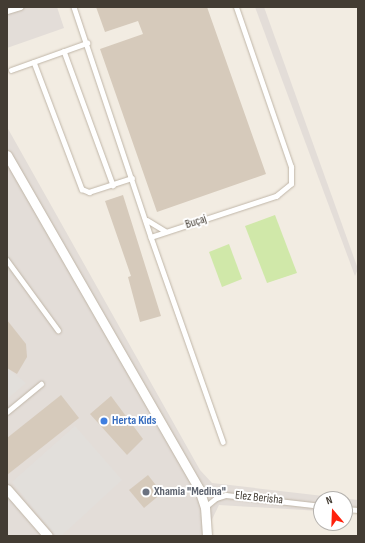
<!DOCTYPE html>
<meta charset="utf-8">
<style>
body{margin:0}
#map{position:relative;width:365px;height:543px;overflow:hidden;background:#f2ece2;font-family:"Sofia Sans Condensed",sans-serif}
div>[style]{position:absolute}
.industrial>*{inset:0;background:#e3ddd8}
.green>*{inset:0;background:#d0e8a9}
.parking>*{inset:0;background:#e2dfdb}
.building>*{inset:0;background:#d6cabb}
.roads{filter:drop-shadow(0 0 1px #c0b6a8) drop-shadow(0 0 1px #c0b6a8)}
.lane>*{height:4.5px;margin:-2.25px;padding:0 2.25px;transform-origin:2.25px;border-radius:2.25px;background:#fff}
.street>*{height:9px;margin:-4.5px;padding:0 4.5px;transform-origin:4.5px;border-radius:4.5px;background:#fff}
.dots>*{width:11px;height:11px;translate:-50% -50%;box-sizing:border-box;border:2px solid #fff;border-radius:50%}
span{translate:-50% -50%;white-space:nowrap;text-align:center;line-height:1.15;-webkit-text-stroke:4px #fff;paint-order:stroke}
.street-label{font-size:12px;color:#433c33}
.shop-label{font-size:12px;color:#366cbe;font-weight:700}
.left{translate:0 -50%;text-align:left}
.worship-label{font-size:12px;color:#5b616d;font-weight:700}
.frame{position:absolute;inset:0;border:8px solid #433c33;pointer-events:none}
.north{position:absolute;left:313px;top:491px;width:40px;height:40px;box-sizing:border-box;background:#fff;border:1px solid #b4b1ad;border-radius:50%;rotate:341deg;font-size:11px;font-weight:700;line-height:16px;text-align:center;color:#433c33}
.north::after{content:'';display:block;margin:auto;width:14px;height:18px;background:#ff210c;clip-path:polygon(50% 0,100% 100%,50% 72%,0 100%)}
</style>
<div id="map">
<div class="industrial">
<div style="clip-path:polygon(7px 7px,57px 7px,64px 28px,7px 48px)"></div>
<div style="clip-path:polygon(255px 7px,264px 7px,358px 269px,355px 276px)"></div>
<div style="clip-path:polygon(7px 127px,200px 470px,212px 483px,358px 500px,358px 513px,345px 512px,345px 499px,321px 499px,321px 511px,219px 505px,204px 536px,7px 536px)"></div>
</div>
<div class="green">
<div style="clip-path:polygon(275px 215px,297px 273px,267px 283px,245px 226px)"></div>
<div style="clip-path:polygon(229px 244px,242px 279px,222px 287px,209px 252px)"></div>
</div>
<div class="parking">
<div style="clip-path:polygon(7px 368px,26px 383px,7px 399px)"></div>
<div style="clip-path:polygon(75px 426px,122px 480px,61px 536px,56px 536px,12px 482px)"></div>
</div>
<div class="building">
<div style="clip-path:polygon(96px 7px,207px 7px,266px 174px,157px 212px,100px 49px,143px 34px,138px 21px,105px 32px)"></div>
<div style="clip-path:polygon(123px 195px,161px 316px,140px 322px,128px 277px,131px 276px,105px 201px)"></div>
<div style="clip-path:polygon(7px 320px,26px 344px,27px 357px,17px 374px,7px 368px)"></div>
<div style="clip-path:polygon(61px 395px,79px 418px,7px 475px,7px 438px)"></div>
<div style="clip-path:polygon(111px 396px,143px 439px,127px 455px,90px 414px)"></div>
<div style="clip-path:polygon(148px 475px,162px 493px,144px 508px,129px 490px)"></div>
</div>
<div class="roads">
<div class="lane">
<div style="left:74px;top:7px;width:243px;rotate:71.5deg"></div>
<div style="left:151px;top:237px;width:132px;rotate:-18.2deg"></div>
<div style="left:276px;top:196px;width:19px;rotate:-39deg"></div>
<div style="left:291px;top:184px;width:17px;rotate:-90deg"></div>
<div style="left:291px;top:167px;width:169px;rotate:-109deg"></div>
<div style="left:7px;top:11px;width:14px;rotate:-17deg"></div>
<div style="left:64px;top:51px;width:143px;rotate:69.9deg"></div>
<div style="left:34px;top:62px;width:136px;rotate:69.3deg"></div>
<div style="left:82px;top:189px;width:8px;rotate:23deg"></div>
<div style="left:89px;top:192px;width:45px;rotate:-18deg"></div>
<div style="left:11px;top:70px;width:81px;rotate:-19.6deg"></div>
<div style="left:147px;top:220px;width:21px;rotate:31deg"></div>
<div style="left:151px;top:237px;width:217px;rotate:70.6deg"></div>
<div style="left:7px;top:260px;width:87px;rotate:53.9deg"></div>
<div style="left:7px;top:412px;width:44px;rotate:-39.5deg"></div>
<div style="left:205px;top:507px;width:14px;rotate:-39deg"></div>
<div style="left:216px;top:498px;width:10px;rotate:-17deg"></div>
<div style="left:226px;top:495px;width:96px;rotate:6.6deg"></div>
<div style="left:345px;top:509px;width:13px;rotate:4deg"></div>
</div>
<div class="street">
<div style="left:7px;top:155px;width:385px;rotate:60.1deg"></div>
<div style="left:199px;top:489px;width:19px;rotate:72deg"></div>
<div style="left:205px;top:507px;width:29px;rotate:86deg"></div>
<div style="left:7px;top:489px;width:62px;rotate:48.9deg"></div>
</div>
</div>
<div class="dots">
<div style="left:104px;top:421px;background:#3f7fe0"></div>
<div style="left:146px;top:492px;background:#6b7280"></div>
</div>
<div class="street-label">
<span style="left:196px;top:222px;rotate:-18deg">Buçaj</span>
<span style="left:259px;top:498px;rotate:6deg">Elez Berisha</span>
</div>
<div class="shop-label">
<span class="left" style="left:112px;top:421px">Herta Kids</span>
</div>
<div class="worship-label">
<span class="left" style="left:154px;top:492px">Xhamia "Medina"</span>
</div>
<div class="frame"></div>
<div class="north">N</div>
</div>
